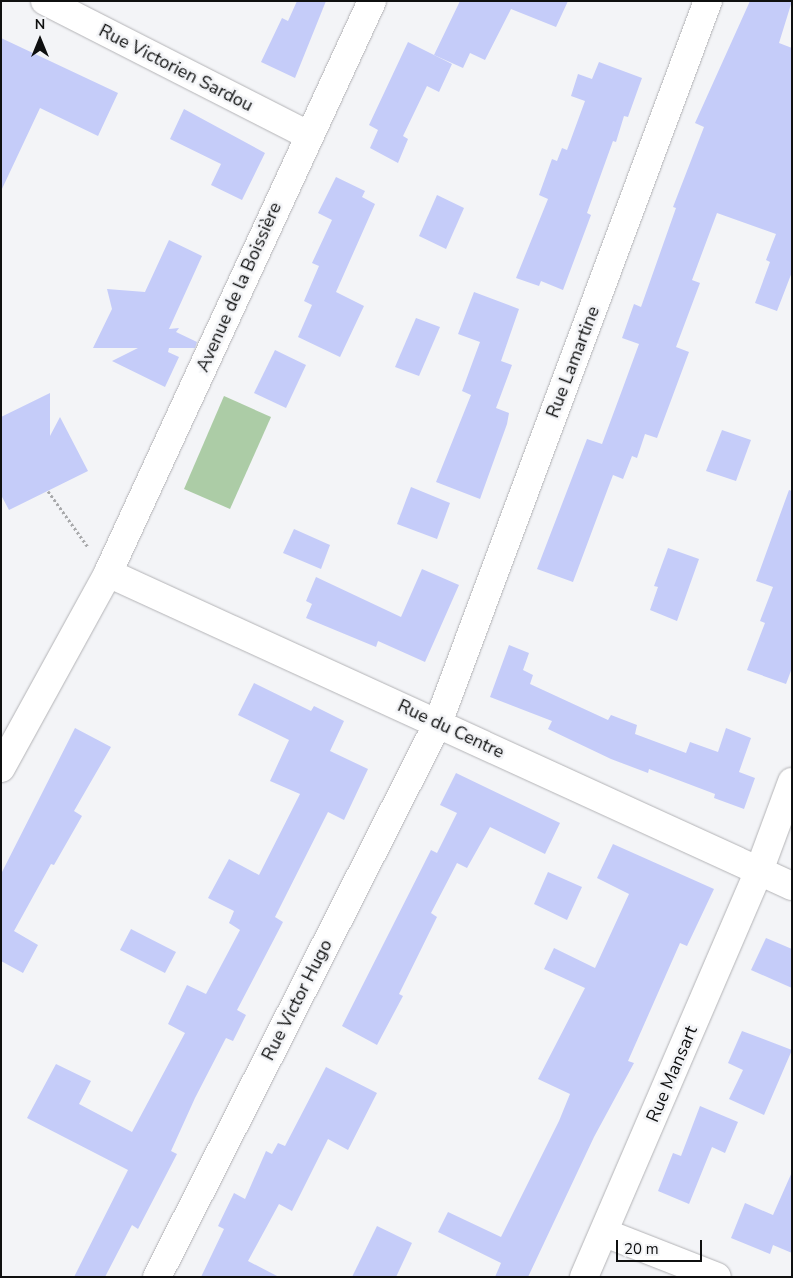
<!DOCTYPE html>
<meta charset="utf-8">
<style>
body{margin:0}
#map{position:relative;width:793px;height:1278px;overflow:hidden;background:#f3f4f7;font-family:"Nunito Sans",sans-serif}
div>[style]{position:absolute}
.green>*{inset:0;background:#accca6}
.building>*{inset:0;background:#c5ccf9}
.path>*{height:3px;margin-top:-1.5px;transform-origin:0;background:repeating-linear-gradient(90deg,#a8a9ab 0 2.5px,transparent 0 5px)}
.roads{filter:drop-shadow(0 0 1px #b3b3b6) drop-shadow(0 0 1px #b3b3b6)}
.street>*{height:28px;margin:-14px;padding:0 14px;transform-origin:14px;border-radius:14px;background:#fff}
span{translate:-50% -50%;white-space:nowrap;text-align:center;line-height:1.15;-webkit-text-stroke:5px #f3f4f7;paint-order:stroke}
.street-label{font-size:18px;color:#0f1010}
.frame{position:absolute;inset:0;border:2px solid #0f1010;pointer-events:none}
.north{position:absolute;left:15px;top:15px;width:50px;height:50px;-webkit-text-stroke:4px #f3f4f7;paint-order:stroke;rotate:0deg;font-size:14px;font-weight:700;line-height:20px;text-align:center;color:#0f1010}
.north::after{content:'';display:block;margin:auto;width:18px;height:22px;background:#0f1010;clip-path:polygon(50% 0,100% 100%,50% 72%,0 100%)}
.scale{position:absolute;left:616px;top:1240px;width:86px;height:22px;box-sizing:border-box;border:2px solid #0f1010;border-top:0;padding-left:6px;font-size:15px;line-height:18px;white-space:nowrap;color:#0f1010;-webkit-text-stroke:4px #f3f4f7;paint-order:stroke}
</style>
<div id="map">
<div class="green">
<div style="clip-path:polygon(224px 396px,271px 417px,230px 509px,184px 489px)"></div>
</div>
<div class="building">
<div style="clip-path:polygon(297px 1px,326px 1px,295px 78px,261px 62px,282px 18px,288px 21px)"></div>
<div style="clip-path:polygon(460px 1px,568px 1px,556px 27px,511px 9px,485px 60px,470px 53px,463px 68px,434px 55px)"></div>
<div style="clip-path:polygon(750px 1px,792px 1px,779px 43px,792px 48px,792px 272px,777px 311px,755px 303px,770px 262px,766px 260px,776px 234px,717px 213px,692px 280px,700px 283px,676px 347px,689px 352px,657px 438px,645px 434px,637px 458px,632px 456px,623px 479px,613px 475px,573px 582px,537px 569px,587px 439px,602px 444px,621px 393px,639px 344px,622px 338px,634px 304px,641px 307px,676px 208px,673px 207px,704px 127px,695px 123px)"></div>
<div style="clip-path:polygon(1px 38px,118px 93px,98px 136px,40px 108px,1px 191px)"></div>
<div style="clip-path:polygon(408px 42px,452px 64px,439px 92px,427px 86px,403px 136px,408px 139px,398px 163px,370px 148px,378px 130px,369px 125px)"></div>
<div style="clip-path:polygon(599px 62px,642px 78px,628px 117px,624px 116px,616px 142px,613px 141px,587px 213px,591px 215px,563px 290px,541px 281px,539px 286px,516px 278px,548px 199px,539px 195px,552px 159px,557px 161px,562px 148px,567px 150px,585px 101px,571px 96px,578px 74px,592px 79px)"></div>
<div style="clip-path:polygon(184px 109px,265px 153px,242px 200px,211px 185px,221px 164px,170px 139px)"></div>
<div style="clip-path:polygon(336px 177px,365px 191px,362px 197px,375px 204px,336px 292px,364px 306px,340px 357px,298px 337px,312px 305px,304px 301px,319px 266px,312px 263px,332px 220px,318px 213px)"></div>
<div style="clip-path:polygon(437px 195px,464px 208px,446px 249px,419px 236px)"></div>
<div style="clip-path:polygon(169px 240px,202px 256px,169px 329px,179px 328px,176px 332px,197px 342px,195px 348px,169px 348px,168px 352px,179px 357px,165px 387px,112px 361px,138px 348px,93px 348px,112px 309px,107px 289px,145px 292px)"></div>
<div style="clip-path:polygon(474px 292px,519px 309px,501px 361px,512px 365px,496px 408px,509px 413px,507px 424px,480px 499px,436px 482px,471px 395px,462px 391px,480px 342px,458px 334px)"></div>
<div style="clip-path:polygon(416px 318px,440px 327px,419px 376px,395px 367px)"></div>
<div style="clip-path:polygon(275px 350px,306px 365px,286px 408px,254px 393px)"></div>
<div style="clip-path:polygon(50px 393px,50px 436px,60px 417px,88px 471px,9px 510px,1px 495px,1px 417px)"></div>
<div style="clip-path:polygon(722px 430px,751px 440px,736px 481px,706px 471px)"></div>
<div style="clip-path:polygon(411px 487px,450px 503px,437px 539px,397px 524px)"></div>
<div style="clip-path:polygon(789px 490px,792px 491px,792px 668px,786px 684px,747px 670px,765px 623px,760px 621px,773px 587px,756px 581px)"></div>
<div style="clip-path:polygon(294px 529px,330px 545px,321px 569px,283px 553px)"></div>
<div style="clip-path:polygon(668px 548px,699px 559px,677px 621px,650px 610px,658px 587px,654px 586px)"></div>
<div style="clip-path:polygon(422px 569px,459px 585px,425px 662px,378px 641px,376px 647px,306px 618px,312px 604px,306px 601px,316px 577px,401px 617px)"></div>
<div style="clip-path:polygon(509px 645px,529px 653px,523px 670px,533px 675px,530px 684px,608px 720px,611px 715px,637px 725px,635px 734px,686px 753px,690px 742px,718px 752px,726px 728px,751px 738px,739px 772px,755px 778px,744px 809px,714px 798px,715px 794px,649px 769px,648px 773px,611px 759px,548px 729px,552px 721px,490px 697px)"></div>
<div style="clip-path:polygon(254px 683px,311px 711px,314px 706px,344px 721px,330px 751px,368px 769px,344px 820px,328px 812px,275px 917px,283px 922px,237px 1010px,246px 1015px,233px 1041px,226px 1038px,195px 1098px,171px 1151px,177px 1154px,138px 1229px,132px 1225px,105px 1277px,74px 1277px,128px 1170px,27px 1118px,56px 1064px,91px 1081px,79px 1104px,132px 1132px,185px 1033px,168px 1024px,187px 985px,206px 994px,240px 930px,229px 923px,234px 911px,208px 898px,229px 859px,259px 875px,300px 794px,270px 781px,289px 740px,238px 715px)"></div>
<div style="clip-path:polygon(75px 728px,111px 747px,74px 811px,82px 816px,54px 865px,51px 864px,14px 931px,38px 945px,23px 973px,1px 961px,1px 874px)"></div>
<div style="clip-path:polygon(456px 773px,560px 823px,545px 854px,490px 827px,467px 868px,457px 863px,431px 913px,437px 917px,399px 994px,403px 996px,377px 1045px,342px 1026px,431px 850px,437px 853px,457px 813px,440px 805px)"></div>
<div style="clip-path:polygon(613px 844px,714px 889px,687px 946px,680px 943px,628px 1061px,634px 1063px,594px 1137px,528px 1277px,495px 1277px,501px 1263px,438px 1232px,448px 1212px,501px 1237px,559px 1121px,570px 1094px,538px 1079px,585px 988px,544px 969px,554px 948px,595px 968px,629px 894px,597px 878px)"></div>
<div style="clip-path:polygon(548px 872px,582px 887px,567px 920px,534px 904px)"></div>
<div style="clip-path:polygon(131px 929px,176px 952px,165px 973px,120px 950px)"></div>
<div style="clip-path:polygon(766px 938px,792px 949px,792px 988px,751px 970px)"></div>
<div style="clip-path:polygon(742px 1031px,792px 1050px,764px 1115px,729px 1099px,743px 1070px,728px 1063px)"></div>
<div style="clip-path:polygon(326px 1067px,377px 1093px,348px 1150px,328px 1139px,292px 1211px,279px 1204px,248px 1261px,279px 1277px,201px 1277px,224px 1229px,218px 1226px,234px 1193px,245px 1199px,266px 1151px,272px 1154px,278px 1143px,285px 1146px)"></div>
<div style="clip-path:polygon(700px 1106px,738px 1122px,725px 1153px,712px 1147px,689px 1204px,658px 1191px,673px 1153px,681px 1156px)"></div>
<div style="clip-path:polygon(792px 1172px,792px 1253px,773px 1245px,770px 1254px,731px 1238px,745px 1203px,773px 1215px)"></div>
<div style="clip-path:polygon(377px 1226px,412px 1243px,396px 1277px,352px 1277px)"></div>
</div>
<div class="path">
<div style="left:48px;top:491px;width:69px;rotate:54.5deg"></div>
</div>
<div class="roads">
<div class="street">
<div style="left:45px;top:1px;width:295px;rotate:27deg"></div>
<div style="left:108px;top:573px;width:752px;rotate:24.59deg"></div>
<div style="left:1px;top:768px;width:222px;rotate:-61.2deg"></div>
<div style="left:108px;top:573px;width:630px;rotate:-65.22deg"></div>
<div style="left:605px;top:1233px;width:120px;rotate:21.4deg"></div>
<div style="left:157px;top:1277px;width:621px;rotate:-63.1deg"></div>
<div style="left:438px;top:723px;width:771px;rotate:-69.5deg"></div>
<div style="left:584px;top:1277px;width:442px;rotate:-66.7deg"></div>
<div style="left:759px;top:871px;width:95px;rotate:-69.7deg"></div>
</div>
</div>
<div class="street-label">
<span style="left:176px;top:68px;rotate:27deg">Rue Victorien Sardou</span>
<span style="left:239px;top:287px;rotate:-66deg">Avenue de la Boissière</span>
<span style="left:573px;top:362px;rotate:-69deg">Rue Lamartine</span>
<span style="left:451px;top:729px;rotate:25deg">Rue du Centre</span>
<span style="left:297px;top:1000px;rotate:-63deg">Rue Victor Hugo</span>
<span style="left:672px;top:1074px;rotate:-67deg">Rue Mansart</span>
</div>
<div class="frame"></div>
<div class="north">N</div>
<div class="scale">20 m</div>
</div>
